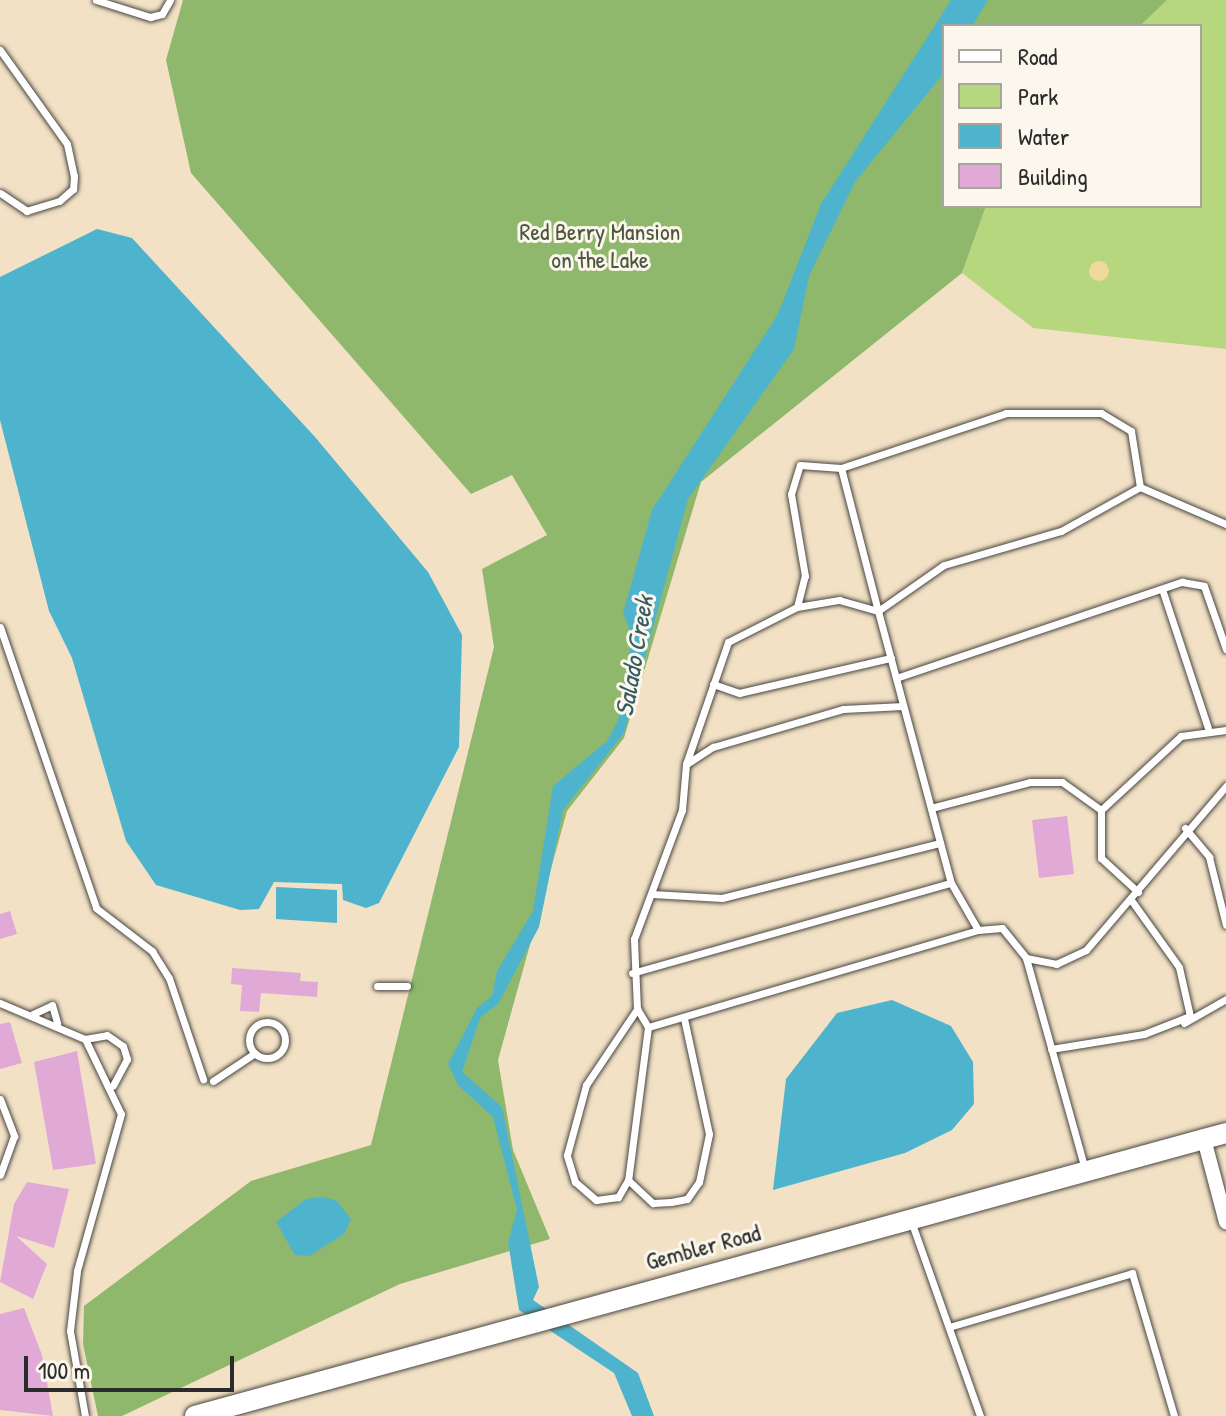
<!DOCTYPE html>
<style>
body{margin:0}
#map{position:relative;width:1226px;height:1416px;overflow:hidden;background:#f2e1c5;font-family:"Patrick Hand",sans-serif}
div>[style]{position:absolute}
.green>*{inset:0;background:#b6d77e}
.forest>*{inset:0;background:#90b86d}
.sand>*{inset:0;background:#eeda9e}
.round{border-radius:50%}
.water>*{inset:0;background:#4eb3cc}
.building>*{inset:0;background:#e1aad6}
.roads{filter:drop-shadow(0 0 2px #494642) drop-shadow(0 0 2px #494642)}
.service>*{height:7px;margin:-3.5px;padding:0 3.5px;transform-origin:3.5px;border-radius:3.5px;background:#fff}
.service>.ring{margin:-3.5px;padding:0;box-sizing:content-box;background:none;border:7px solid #fff;border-radius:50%}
.minor>*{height:14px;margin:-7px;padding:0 7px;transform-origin:7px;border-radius:7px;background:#fff}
.secondary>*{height:20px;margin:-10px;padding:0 10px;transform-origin:10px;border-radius:10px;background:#fff}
span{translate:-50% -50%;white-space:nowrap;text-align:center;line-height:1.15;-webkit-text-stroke:6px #fbf7ec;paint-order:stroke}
.park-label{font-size:24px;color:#4e5640}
.street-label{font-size:24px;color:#2b2b2b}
.water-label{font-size:26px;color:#375b63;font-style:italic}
.legend{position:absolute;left:942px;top:24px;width:260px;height:184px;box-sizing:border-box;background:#fbf7ec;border:2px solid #a8a59f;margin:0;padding:10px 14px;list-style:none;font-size:24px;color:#2b2b2b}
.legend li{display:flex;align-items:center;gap:16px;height:40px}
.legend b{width:40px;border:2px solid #a8a59f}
.scale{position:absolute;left:24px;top:1356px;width:210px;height:36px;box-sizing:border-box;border:4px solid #2b2b2b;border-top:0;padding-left:10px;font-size:24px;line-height:28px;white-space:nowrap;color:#2b2b2b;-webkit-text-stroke:6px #fbf7ec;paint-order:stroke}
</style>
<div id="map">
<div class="green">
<div style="clip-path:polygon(1167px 0,1226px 0,1226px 349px,1033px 328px,962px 273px,986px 206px,1200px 206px,1200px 26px,1140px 26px)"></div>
</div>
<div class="forest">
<div style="clip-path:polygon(183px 0,1167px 0,1140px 26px,944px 26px,944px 206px,986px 206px,962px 273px,701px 482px,624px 738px,567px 811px,498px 1060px,513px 1150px,550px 1239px,400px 1284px,122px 1416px,98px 1416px,83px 1344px,84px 1306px,251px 1181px,371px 1145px,494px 647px,482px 569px,547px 535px,512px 475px,471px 494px,191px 173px,166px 60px)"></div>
</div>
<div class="sand">
<div class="round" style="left:1089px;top:261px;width:20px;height:20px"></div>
</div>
<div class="water">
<div style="clip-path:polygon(951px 0,988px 0,972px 26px,944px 26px,944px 73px,855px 182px,809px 276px,794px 349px,688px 499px,624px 733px,563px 810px,539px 927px,498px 1004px,480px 1018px,462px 1072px,502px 1107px,539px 1287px,533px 1300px,638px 1373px,654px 1416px,632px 1416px,614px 1373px,519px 1310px,508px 1242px,517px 1210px,493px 1117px,458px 1085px,448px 1064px,477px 1008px,492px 996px,497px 971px,533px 911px,553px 786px,607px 741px,618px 721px,632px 635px,623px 613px,652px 510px,778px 314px,821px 204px)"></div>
<div style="clip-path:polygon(97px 229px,132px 238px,315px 437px,428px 572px,462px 635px,459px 747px,379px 903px,366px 908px,343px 900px,342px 884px,274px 882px,259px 909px,240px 910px,156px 885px,126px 841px,72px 658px,49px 611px,0 420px,0 277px)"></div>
<div style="clip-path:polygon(276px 887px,337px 890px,337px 923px,276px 919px)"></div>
<div style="clip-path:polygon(892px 1000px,951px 1026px,973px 1062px,974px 1104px,952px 1130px,905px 1153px,773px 1190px,786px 1079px,837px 1013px)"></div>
<div style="clip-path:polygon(322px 1197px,336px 1200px,351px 1219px,344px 1234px,309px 1256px,295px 1255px,276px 1222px,306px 1199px)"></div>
</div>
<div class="building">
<div style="clip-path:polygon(1067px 816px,1074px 874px,1039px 878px,1032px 820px)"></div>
<div style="clip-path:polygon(10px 911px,17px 934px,0 939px,0 914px)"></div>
<div style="clip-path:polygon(232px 968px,301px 973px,300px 981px,318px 982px,317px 997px,261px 993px,259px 1012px,240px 1011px,242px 985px,231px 984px)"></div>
<div style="clip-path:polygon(10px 1022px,22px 1063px,0 1069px,0 1024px)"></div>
<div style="clip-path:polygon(77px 1051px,96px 1164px,53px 1170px,34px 1062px)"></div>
<div style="clip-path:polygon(27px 1182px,69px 1189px,54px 1248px,16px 1236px,47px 1264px,33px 1299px,0 1282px,14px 1204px)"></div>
<div style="clip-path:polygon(24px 1308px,42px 1355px,53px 1416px,0 1410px,0 1314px)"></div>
</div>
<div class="roads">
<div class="service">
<div style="left:96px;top:0;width:57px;rotate:17.5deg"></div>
<div style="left:150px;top:17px;width:12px;rotate:-14deg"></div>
<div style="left:162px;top:14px;width:16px;rotate:-60deg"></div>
<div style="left:0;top:50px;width:115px;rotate:54.5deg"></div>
<div style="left:67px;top:144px;width:33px;rotate:78deg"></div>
<div style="left:74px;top:176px;width:13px;rotate:94deg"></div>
<div style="left:73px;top:189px;width:18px;rotate:139deg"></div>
<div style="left:59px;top:201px;width:34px;rotate:163deg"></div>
<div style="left:27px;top:211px;width:32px;rotate:-146deg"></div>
<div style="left:841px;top:468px;width:148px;rotate:75.5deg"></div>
<div style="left:878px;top:611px;width:80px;rotate:-34.9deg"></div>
<div style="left:944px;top:565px;width:122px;rotate:-16.2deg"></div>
<div style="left:1061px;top:531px;width:90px;rotate:-29.1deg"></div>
<div style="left:1140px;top:487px;width:94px;rotate:23.3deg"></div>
<div style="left:1162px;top:589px;width:146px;rotate:71.7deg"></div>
<div style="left:797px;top:607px;width:32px;rotate:-76deg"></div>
<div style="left:805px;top:576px;width:83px;rotate:-99.7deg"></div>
<div style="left:791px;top:494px;width:30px;rotate:-73deg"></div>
<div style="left:800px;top:465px;width:41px;rotate:4.2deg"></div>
<div style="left:841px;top:468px;width:174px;rotate:-18.4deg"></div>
<div style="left:1006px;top:413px;width:95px"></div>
<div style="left:1101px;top:413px;width:35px;rotate:31deg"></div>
<div style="left:1131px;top:431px;width:57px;rotate:80.9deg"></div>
<div style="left:0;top:627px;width:297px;rotate:71.1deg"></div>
<div style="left:96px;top:908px;width:71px;rotate:37.5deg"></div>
<div style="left:152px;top:951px;width:32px;rotate:58deg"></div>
<div style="left:169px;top:978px;width:107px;rotate:71.4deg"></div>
<div style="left:896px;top:678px;width:302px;rotate:-18.6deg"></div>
<div style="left:1182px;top:582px;width:22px;rotate:10deg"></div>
<div style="left:1204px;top:586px;width:67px;rotate:70.8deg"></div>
<div style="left:713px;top:684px;width:28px;rotate:19deg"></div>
<div style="left:739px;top:693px;width:156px;rotate:-13deg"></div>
<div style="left:688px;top:763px;width:30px;rotate:-33deg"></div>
<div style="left:713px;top:747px;width:135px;rotate:-16.3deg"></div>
<div style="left:843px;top:709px;width:60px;rotate:-2.9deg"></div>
<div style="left:931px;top:808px;width:102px;rotate:-14.7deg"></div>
<div style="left:1030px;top:782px;width:32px"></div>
<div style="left:1062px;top:782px;width:48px;rotate:35.7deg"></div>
<div style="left:1185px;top:828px;width:38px;rotate:50deg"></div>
<div style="left:1209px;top:857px;width:70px;rotate:76deg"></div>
<div style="left:1138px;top:892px;width:50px;rotate:-137.4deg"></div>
<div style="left:1101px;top:858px;width:48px;rotate:-90deg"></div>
<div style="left:1101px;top:810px;width:109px;rotate:-42.8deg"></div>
<div style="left:1181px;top:736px;width:45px;rotate:-7.6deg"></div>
<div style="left:652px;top:894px;width:70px;rotate:3.3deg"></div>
<div style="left:722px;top:898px;width:225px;rotate:-14.2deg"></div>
<div style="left:978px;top:930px;width:344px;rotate:163.6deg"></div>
<div style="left:648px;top:1027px;width:21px;rotate:-121deg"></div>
<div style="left:637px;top:1009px;width:70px;rotate:-92.5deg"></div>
<div style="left:634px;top:939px;width:138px;rotate:-69.6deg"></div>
<div style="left:682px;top:810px;width:46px;rotate:-85deg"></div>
<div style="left:686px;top:764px;width:129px;rotate:-71deg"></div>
<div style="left:728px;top:642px;width:77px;rotate:-26.9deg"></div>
<div style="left:797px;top:607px;width:43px;rotate:-9.5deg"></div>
<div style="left:839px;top:600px;width:41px;rotate:15.8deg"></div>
<div style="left:878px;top:611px;width:282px;rotate:75deg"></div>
<div style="left:951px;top:883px;width:54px;rotate:60.1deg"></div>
<div style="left:978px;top:930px;width:24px;rotate:-5deg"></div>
<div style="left:1002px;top:928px;width:38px;rotate:51deg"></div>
<div style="left:1026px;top:958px;width:220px;rotate:74.4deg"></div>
<div style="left:1026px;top:958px;width:31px;rotate:11deg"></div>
<div style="left:1056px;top:964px;width:33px;rotate:-25deg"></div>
<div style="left:1086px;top:950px;width:216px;rotate:-49.5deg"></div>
<div style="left:632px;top:973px;width:331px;rotate:-15.8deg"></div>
<div style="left:377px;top:986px;width:30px"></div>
<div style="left:0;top:1003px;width:92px;rotate:23deg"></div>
<div style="left:85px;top:1039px;width:83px;rotate:64.4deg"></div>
<div style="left:121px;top:1114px;width:163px;rotate:105.7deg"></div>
<div style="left:77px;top:1271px;width:60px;rotate:96.7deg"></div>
<div style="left:70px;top:1331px;width:86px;rotate:80deg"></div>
<div style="left:33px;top:1014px;width:21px;rotate:-25deg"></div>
<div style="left:52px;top:1005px;width:19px;rotate:74deg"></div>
<div class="ring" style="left:249px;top:1022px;width:29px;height:29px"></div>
<div style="left:1184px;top:1023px;width:48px;rotate:-29.7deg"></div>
<div style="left:648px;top:1027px;width:154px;rotate:97.4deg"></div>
<div style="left:628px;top:1180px;width:34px;rotate:43deg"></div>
<div style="left:653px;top:1203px;width:18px;rotate:-3deg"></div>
<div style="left:671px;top:1202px;width:16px;rotate:-11deg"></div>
<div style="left:687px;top:1199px;width:21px;rotate:-55deg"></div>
<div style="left:699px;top:1182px;width:49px;rotate:-78.2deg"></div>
<div style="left:709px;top:1134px;width:119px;rotate:-102.2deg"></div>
<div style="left:85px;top:1039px;width:22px;rotate:-10deg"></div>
<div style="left:107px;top:1035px;width:19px;rotate:35deg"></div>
<div style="left:123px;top:1046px;width:14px;rotate:73deg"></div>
<div style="left:127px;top:1059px;width:30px;rotate:118deg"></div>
<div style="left:1051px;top:1049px;width:94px;rotate:-9.2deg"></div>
<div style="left:1144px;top:1034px;width:49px;rotate:-21.4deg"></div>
<div style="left:1190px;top:1016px;width:50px;rotate:-102.7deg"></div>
<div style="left:1179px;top:967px;width:82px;rotate:-125.6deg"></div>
<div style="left:213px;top:1081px;width:50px;rotate:-33.7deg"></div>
<div style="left:0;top:1099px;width:40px;rotate:69deg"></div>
<div style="left:14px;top:1136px;width:41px;rotate:109.7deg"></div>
<div style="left:628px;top:1180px;width:20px;rotate:120deg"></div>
<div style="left:618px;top:1197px;width:22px;rotate:172deg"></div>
<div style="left:596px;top:1200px;width:28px;rotate:-139deg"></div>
<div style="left:575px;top:1182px;width:28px;rotate:-107deg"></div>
<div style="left:567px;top:1155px;width:73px;rotate:-74.8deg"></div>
<div style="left:586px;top:1085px;width:92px;rotate:-56.1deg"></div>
<div style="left:911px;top:1221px;width:207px;rotate:70.5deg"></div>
<div style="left:949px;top:1327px;width:191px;rotate:-16.4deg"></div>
<div style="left:1132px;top:1273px;width:149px;rotate:73.6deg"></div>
</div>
<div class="minor">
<div style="left:1204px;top:1139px;width:86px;rotate:75.2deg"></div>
</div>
<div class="secondary">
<div style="left:195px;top:1416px;width:1069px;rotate:-15.35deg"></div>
</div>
</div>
<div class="park-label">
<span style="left:600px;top:246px">Red Berry Mansion<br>on the Lake</span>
</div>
<div class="street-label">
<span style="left:703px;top:1247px;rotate:-15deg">Gembler Road</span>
</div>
<div class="water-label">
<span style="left:634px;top:656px;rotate:-80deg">Salado Creek</span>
</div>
<ul class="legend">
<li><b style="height:10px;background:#fff"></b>Road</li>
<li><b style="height:22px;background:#b6d77e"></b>Park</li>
<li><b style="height:22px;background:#4eb3cc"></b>Water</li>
<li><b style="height:22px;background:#e1aad6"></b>Building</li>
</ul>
<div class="scale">100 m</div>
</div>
